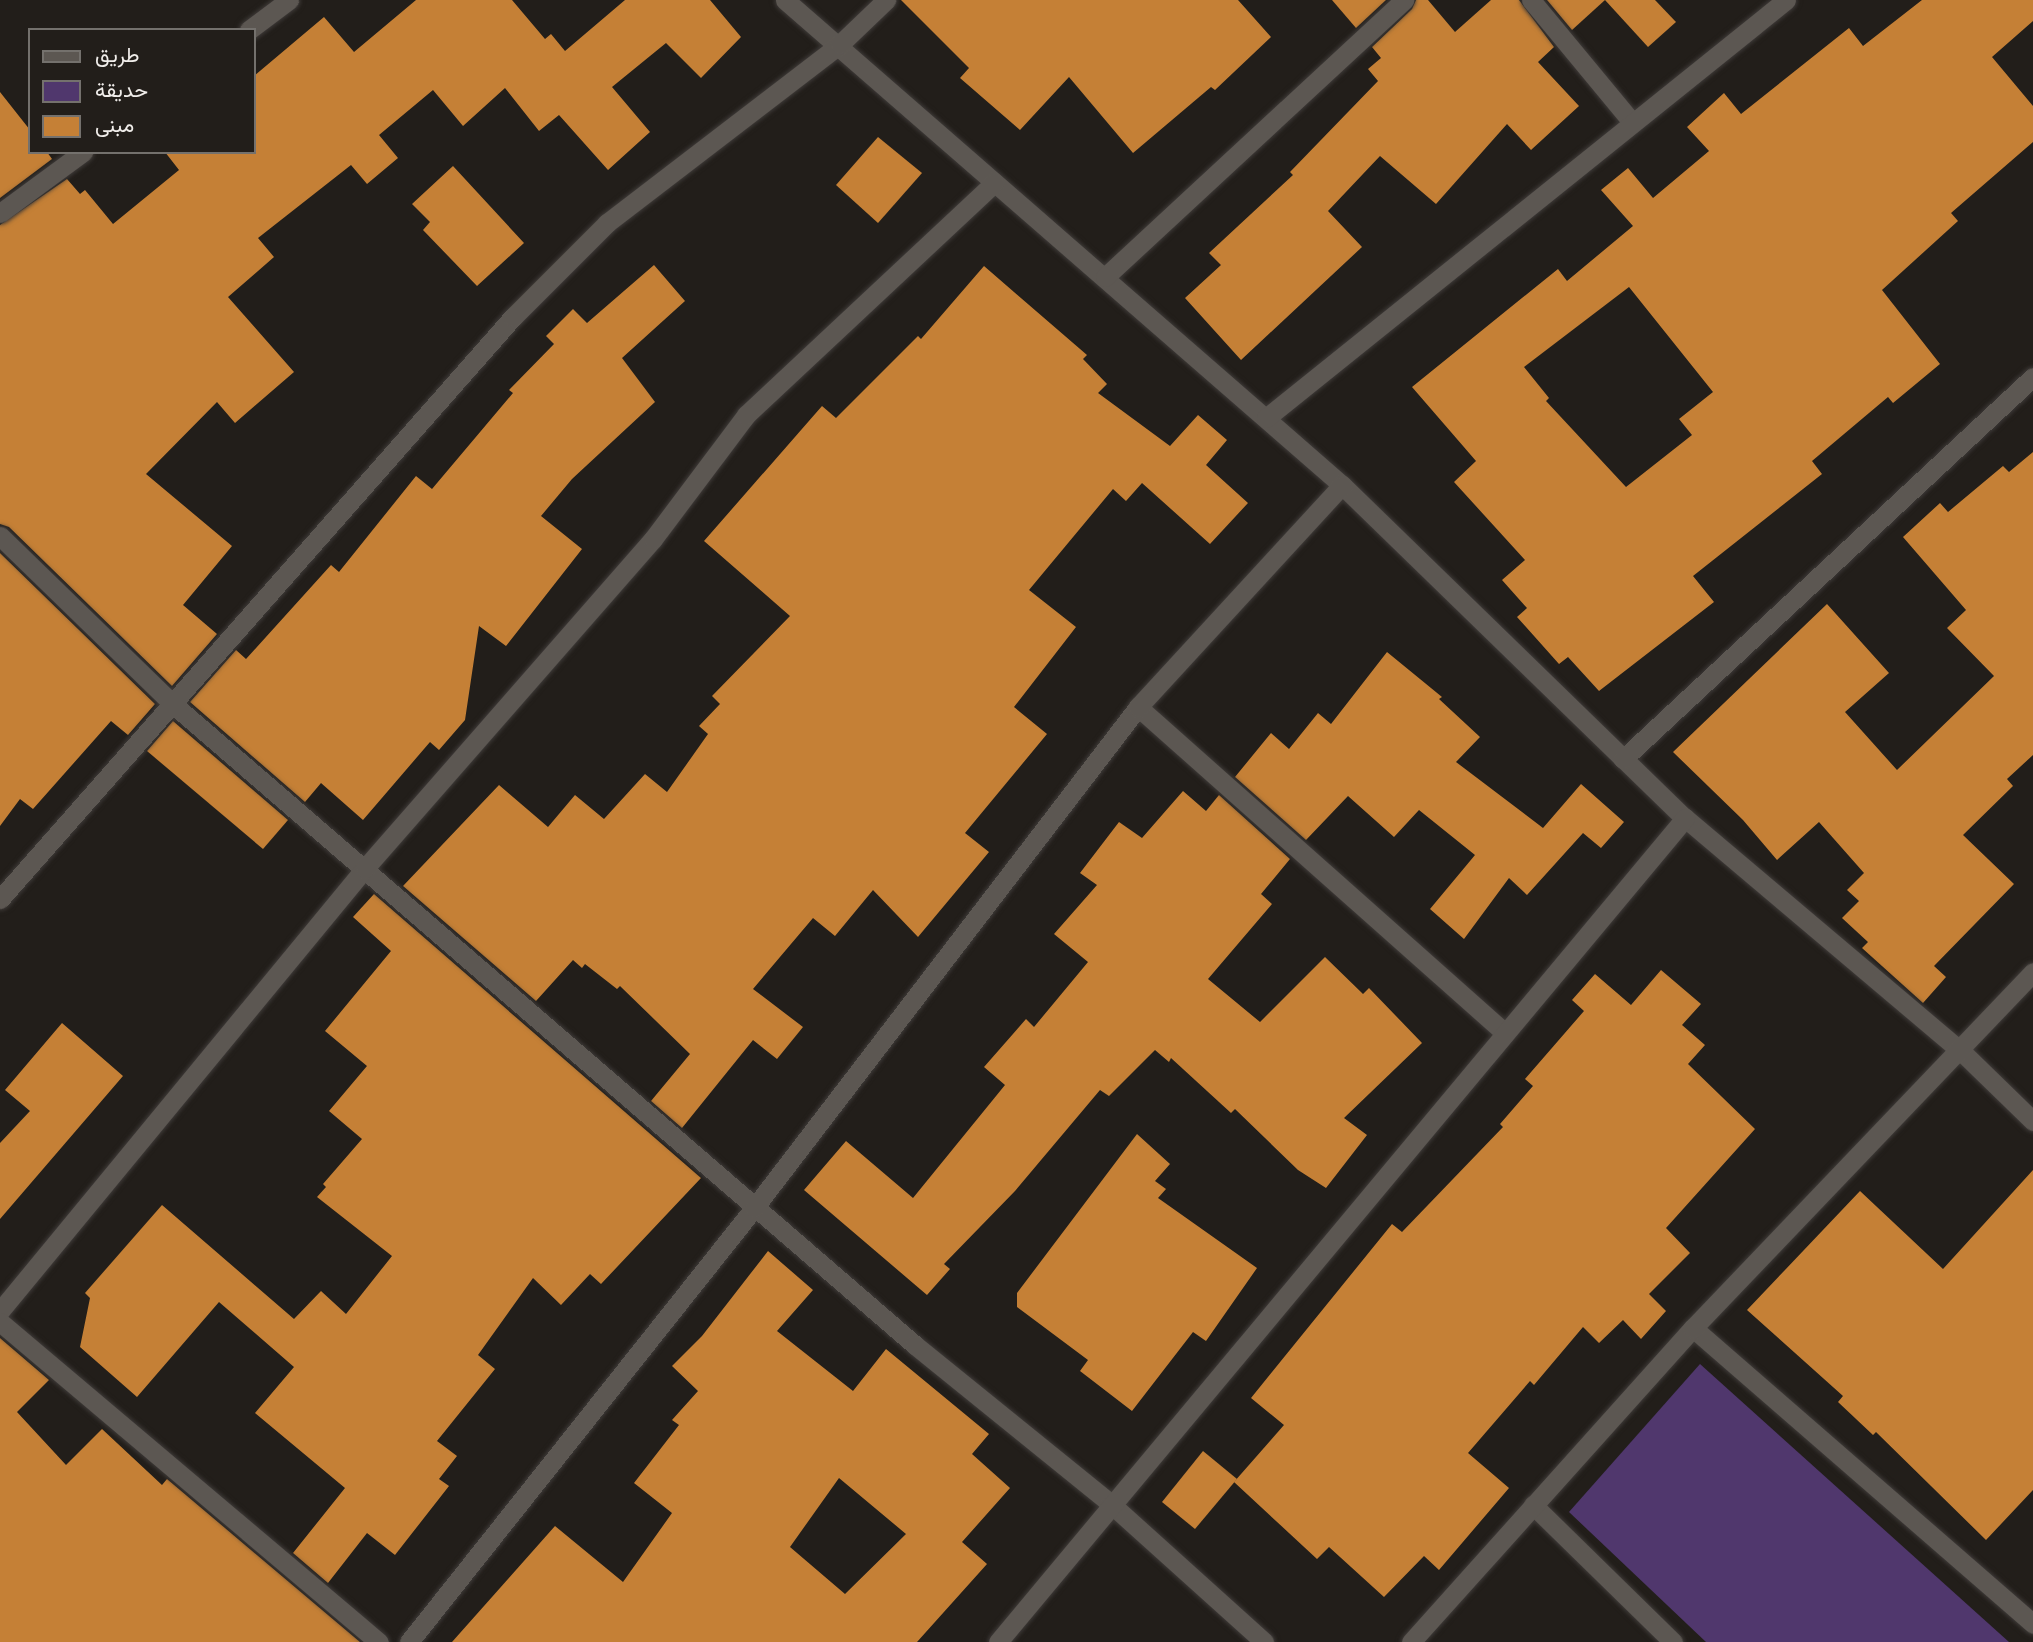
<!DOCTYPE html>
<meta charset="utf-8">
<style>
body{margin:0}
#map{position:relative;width:2033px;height:1642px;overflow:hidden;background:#221e1a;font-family:"Sofia Sans Condensed",Vazirmatn,sans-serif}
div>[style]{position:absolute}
.green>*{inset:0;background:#50376d}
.building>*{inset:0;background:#c58036}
.roads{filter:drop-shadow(0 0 2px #3e3a38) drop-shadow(0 0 2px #3e3a38)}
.minor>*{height:19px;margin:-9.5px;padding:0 9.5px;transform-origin:9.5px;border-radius:9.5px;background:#5c5752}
span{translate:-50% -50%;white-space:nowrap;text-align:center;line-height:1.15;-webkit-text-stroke:7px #221e1a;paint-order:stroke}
.legend{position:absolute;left:28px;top:28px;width:228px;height:126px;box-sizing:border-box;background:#221e1a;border:2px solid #74716d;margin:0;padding:9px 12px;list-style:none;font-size:21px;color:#f0edea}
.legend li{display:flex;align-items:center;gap:14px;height:35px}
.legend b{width:35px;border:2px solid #74716d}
</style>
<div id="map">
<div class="green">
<div style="clip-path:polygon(1700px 1364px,2009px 1642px,1706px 1642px,1569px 1512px)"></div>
</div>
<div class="building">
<div style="clip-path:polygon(416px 0,512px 0,545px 39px,551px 34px,565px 51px,625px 0,710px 0,741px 37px,701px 78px,666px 43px,612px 87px,650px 132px,608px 170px,559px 115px,539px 131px,505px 88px,463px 126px,433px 90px,379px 135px,398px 158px,367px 184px,351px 165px,258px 238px,274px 257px,228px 297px,294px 372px,235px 423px,217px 402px,146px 474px,232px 546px,183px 605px,217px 634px,172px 686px,9px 527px,0 524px,0 225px,67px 179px,80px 194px,85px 190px,113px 224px,179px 170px,165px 152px,254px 152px,254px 76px,324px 17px,354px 52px)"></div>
<div style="clip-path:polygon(901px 0,1238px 0,1271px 37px,1215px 90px,1211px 87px,1133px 153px,1069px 77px,1020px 130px,960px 78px,969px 68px)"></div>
<div style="clip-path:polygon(1332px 0,1386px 0,1356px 28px)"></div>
<div style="clip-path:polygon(1416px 0,1428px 0,1455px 32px,1491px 0,1519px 0,1554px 47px,1538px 62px,1579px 106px,1531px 150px,1507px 124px,1436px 204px,1380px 156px,1328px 211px,1362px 247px,1241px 360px,1185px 298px,1221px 265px,1209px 253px,1293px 175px,1290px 172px,1378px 81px,1368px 69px,1381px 58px,1372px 47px,1412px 9px)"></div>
<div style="clip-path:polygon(1547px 0,1605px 0,1572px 30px)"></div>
<div style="clip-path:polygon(1605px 0,1655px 0,1676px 22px,1648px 47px)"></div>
<div style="clip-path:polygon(evenodd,1922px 0,2033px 0,2033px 21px,1992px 57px,2033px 106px,2033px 142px,1951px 213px,1958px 221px,1882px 290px,1940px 364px,1893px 403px,1888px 397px,1812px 461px,1822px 474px,1693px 576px,1714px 602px,1599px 691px,1568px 657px,1559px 664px,1517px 617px,1527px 608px,1502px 580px,1525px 560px,1454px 482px,1476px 461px,1412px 387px,1558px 269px,1567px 281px,1633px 226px,1601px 190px,1628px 168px,1653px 198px,1709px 151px,1687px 127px,1724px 93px,1741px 114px,1849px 28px,1863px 46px,1922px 0,1629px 287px,1713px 392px,1679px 419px,1692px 435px,1626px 487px,1546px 401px,1549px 398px,1524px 367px,1629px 287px)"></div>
<div style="clip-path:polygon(0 92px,30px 130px,30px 152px,47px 152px,52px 159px,0 198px)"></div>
<div style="clip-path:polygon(878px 137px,922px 173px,878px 223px,836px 185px)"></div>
<div style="clip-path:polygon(453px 166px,524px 243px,477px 286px,423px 230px,430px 222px,412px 204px)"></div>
<div style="clip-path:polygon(654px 265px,685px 301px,622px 358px,655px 402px,572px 479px,541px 516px,582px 549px,506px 646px,479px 626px,465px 720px,439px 750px,430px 742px,363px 820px,321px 783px,305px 802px,190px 702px,236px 650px,246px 659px,331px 565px,339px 572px,416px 476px,432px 489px,513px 393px,509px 390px,554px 344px,546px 336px,573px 309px,587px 323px)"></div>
<div style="clip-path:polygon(984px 266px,1087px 355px,1083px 359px,1107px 384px,1098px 393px,1170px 446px,1198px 415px,1227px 440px,1206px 465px,1248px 503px,1210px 544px,1142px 483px,1126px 501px,1113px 489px,1029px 590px,1076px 627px,1014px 707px,1047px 734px,965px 833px,989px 852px,918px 937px,873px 890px,835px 936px,813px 918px,753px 989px,803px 1027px,777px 1059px,753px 1040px,682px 1128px,651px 1101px,690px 1054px,620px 986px,617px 989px,585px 964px,582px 968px,573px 960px,536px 1001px,403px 886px,499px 785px,548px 827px,575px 795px,604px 819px,645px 774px,667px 792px,708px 734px,699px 726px,720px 704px,712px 696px,790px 616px,704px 541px,822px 406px,836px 418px,918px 336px,921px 339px)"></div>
<div style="clip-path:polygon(2033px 452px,2033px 755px,2007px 779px,2013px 786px,1963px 835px,2014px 884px,1934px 966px,1946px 977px,1923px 1003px,1862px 948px,1868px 942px,1842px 918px,1859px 901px,1847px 890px,1864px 873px,1819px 822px,1777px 860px,1743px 820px,1673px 752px,1827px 604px,1889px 673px,1845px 712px,1897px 770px,1994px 676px,1947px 628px,1966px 610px,1903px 537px,1940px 503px,1948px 512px,2003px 466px,2009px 472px)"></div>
<div style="clip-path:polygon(0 553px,155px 704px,128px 735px,111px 721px,33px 809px,20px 799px,0 826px)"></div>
<div style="clip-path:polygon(1387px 652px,1442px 697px,1439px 699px,1480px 737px,1456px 762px,1543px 828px,1581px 784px,1624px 822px,1601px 848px,1583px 833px,1527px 895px,1509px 878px,1464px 939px,1430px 909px,1475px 855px,1419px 810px,1394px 837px,1348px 796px,1306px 840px,1235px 777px,1271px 733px,1289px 749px,1318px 713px,1331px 724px)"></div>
<div style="clip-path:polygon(173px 721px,288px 820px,263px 849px,147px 751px)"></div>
<div style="clip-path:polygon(1183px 791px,1206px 811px,1219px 795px,1290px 859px,1261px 894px,1272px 904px,1208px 979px,1260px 1022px,1325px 957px,1363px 994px,1369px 988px,1422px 1043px,1344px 1118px,1367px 1135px,1326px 1188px,1298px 1170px,1235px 1109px,1231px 1113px,1171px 1058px,1169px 1062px,1155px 1050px,1109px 1096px,1100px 1090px,1015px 1191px,944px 1264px,950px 1269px,927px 1295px,804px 1190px,846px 1141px,913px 1198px,1005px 1085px,984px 1067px,1026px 1019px,1034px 1027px,1088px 962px,1054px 934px,1097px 885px,1080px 873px,1119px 822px,1142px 838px)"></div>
<div style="clip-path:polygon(374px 894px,701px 1178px,601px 1284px,590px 1274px,561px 1305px,533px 1278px,478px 1355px,495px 1369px,437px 1441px,457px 1456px,439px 1479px,449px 1486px,395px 1555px,367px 1533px,328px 1583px,293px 1553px,345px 1488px,255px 1413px,294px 1367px,219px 1302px,137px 1397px,80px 1347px,90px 1298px,85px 1293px,162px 1205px,294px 1319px,321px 1291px,346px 1314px,392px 1256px,317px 1197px,326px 1187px,323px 1184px,362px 1139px,329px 1111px,367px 1066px,325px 1031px,391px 951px,353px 917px)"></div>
<div style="clip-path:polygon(1661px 970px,1701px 1004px,1682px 1025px,1705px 1045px,1688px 1064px,1755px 1129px,1666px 1228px,1690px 1253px,1649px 1294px,1666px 1311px,1641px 1339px,1623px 1320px,1599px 1343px,1583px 1327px,1534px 1385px,1530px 1381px,1468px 1453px,1509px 1488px,1439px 1570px,1424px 1556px,1384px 1597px,1329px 1547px,1317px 1559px,1234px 1482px,1284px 1425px,1251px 1398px,1392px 1224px,1402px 1232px,1503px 1127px,1500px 1124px,1533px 1086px,1525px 1079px,1584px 1011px,1572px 1000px,1595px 974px,1631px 1005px)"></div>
<div style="clip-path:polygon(62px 1023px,123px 1076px,0 1219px,0 1143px,30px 1111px,5px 1090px)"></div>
<div style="clip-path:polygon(1137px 1134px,1170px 1164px,1155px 1181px,1166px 1189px,1158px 1198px,1257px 1268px,1206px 1341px,1193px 1332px,1132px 1411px,1080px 1371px,1088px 1360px,1017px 1307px,1017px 1293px)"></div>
<div style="clip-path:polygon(2033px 1170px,2033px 1490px,1986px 1540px,1876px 1432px,1873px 1435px,1838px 1402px,1843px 1396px,1747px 1310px,1860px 1191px,1943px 1269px)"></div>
<div style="clip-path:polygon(evenodd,768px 1251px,813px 1290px,777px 1331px,853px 1391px,886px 1349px,989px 1434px,972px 1454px,1010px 1488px,962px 1542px,987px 1564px,917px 1642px,452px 1642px,555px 1526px,623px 1582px,672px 1513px,634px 1483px,679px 1425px,672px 1420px,698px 1391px,672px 1366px,702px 1336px,768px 1251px,839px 1478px,906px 1534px,845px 1594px,790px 1547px,839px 1478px)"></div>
<div style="clip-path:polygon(0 1338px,49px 1380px,17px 1412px,66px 1465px,102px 1429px,162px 1485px,167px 1479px,360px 1642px,0 1642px)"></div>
<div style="clip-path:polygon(1203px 1451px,1237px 1479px,1195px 1529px,1162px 1502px)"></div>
</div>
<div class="roads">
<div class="minor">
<div style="left:785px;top:0;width:739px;rotate:41.05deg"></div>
<div style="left:1342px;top:485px;width:478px;rotate:44.2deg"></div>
<div style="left:1685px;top:818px;width:360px;rotate:40.2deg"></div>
<div style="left:1960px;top:1050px;width:102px;rotate:44.2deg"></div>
<div style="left:1531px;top:0;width:157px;rotate:50.4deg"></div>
<div style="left:249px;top:30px;width:50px;rotate:-36.9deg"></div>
<div style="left:0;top:213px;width:103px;rotate:-36.3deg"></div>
<div style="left:1105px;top:277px;width:408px;rotate:-42.8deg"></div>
<div style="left:1266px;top:418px;width:667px;rotate:-38.79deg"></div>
<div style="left:0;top:536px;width:243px;rotate:44.2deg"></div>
<div style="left:174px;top:705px;width:979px;rotate:40.82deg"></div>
<div style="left:915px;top:1345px;width:252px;rotate:39deg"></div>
<div style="left:1111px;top:1504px;width:206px;rotate:42deg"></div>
<div style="left:1138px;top:707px;width:488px;rotate:41.6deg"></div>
<div style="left:1623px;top:759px;width:560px;rotate:-42.98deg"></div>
<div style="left:0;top:899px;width:776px;rotate:-48.61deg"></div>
<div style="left:513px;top:317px;width:133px;rotate:-45deg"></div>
<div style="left:607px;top:223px;width:294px;rotate:-37.5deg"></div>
<div style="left:840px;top:44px;width:64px;rotate:-43.7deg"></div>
<div style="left:0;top:1311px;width:574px;rotate:-50.51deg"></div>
<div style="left:365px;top:868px;width:437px;rotate:-48.8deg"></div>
<div style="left:653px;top:539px;width:155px;rotate:-53.1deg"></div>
<div style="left:746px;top:415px;width:340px;rotate:-43.1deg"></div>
<div style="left:0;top:1322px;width:496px;rotate:40.2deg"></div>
<div style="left:1693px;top:1328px;width:451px;rotate:41deg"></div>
<div style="left:1533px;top:1505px;width:196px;rotate:44.4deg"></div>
<div style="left:409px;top:1642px;width:554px;rotate:-51.52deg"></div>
<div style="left:754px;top:1208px;width:631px;rotate:-52.53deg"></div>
<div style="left:1138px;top:707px;width:301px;rotate:-47.4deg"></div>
<div style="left:998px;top:1642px;width:1073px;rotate:-50.18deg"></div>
<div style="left:1411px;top:1642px;width:422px;rotate:-48.1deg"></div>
<div style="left:1693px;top:1328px;width:492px;rotate:-46.3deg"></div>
</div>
</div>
<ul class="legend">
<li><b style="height:9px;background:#5c5752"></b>طريق</li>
<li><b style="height:19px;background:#50376d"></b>حديقة</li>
<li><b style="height:19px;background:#c58036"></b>مبنى</li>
</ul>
</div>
